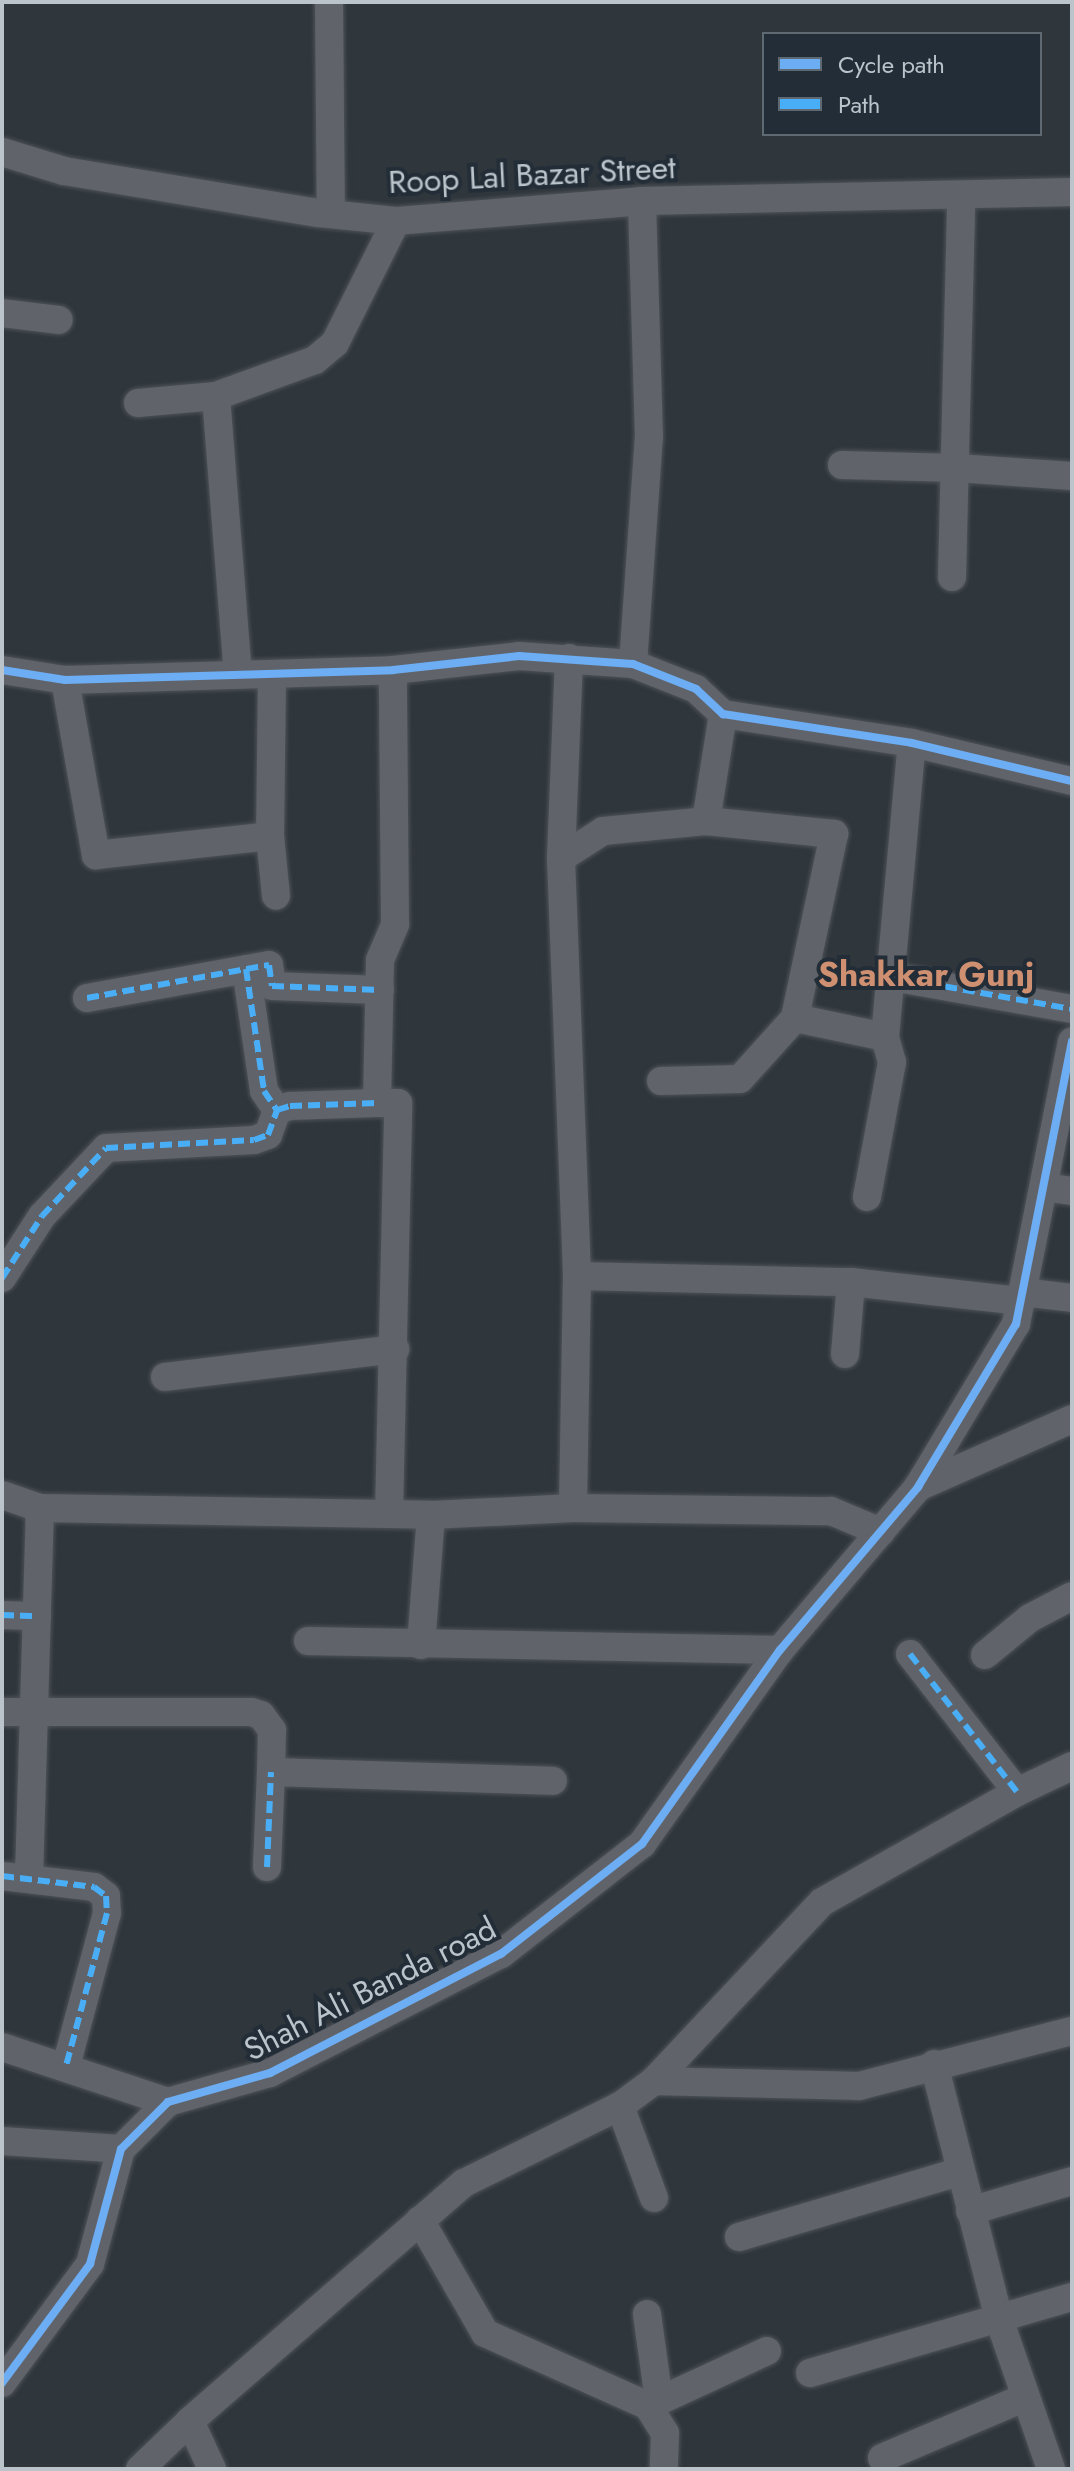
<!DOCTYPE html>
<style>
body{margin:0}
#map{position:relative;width:1074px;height:2471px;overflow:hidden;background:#2f363c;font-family:Jost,sans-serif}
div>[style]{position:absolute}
.roads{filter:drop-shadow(0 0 2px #4d5257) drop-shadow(0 0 2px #4d5257)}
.street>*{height:28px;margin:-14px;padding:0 14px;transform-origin:14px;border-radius:14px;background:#60646a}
.quiet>*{height:6px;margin-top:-3px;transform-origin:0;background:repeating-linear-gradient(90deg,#49aef6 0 12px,transparent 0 18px)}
.cycleway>*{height:8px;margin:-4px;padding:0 4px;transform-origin:4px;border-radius:4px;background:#6dadf4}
span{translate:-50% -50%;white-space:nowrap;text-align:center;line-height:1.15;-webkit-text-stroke:8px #222d37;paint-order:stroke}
.street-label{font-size:32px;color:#bbc3cb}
.neighbourhood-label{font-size:34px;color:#cf9072;font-weight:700}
.frame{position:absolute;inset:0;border:4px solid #bbc3cb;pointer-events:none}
.legend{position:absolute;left:762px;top:32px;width:280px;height:104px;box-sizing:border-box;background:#222d37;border:2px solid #5f6972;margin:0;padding:10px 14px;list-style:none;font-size:24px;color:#bbc3cb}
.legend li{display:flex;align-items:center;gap:16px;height:40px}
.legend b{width:40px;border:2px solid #5f6972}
</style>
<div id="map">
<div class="roads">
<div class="street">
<div style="left:329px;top:2px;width:212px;rotate:89.5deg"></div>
<div style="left:2px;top:152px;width:65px;rotate:17deg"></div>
<div style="left:64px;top:171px;width:258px;rotate:9.4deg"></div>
<div style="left:319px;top:213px;width:77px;rotate:5.9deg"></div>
<div style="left:396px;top:221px;width:247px;rotate:-4.6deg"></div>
<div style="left:642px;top:201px;width:430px;rotate:-1.2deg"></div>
<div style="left:2px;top:313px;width:57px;rotate:7deg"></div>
<div style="left:216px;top:396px;width:278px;rotate:85.5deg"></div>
<div style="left:138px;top:403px;width:78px;rotate:-5.1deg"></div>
<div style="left:216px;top:396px;width:105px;rotate:-20deg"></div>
<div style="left:315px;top:360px;width:26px;rotate:-40deg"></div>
<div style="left:335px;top:343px;width:136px;rotate:-63.4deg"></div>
<div style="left:842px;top:465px;width:115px;rotate:1.5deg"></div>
<div style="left:957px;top:468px;width:115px;rotate:4deg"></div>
<div style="left:952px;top:577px;width:381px;rotate:-88.6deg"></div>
<div style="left:569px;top:658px;width:200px;rotate:92.3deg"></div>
<div style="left:561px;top:858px;width:418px;rotate:87.8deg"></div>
<div style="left:577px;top:1276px;width:232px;rotate:91deg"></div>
<div style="left:633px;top:664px;width:227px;rotate:-86deg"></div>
<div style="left:649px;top:438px;width:237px;rotate:-91.7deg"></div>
<div style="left:2px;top:670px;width:64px;rotate:9deg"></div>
<div style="left:65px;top:680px;width:328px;rotate:-1.7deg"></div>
<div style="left:393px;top:670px;width:127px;rotate:-6.3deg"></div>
<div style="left:519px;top:656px;width:114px;rotate:4deg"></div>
<div style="left:633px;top:664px;width:68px;rotate:21.6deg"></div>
<div style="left:696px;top:689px;width:37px;rotate:43deg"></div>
<div style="left:723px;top:714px;width:191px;rotate:8.7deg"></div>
<div style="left:912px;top:743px;width:164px;rotate:13.4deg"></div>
<div style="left:272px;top:675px;width:161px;rotate:90.7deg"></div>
<div style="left:270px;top:836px;width:60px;rotate:84.3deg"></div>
<div style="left:65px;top:680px;width:178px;rotate:80deg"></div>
<div style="left:96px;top:855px;width:175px;rotate:-6.2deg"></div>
<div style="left:706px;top:821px;width:108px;rotate:-81deg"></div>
<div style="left:561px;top:858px;width:50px;rotate:-32.7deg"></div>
<div style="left:603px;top:831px;width:103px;rotate:-5.5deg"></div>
<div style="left:706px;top:821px;width:129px;rotate:5.8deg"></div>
<div style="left:834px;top:834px;width:188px;rotate:102deg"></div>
<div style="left:246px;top:969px;width:123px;rotate:81.6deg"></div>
<div style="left:264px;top:1091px;width:23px;rotate:56deg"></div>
<div style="left:892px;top:977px;width:183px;rotate:10.1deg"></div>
<div style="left:87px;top:998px;width:185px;rotate:-10.3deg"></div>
<div style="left:269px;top:965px;width:21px;rotate:82deg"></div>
<div style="left:272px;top:986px;width:108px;rotate:2.1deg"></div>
<div style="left:661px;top:1081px;width:79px;rotate:-1.5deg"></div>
<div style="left:740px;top:1079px;width:82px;rotate:-48deg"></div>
<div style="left:795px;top:1018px;width:92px;rotate:11.9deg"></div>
<div style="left:1044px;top:1187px;width:28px;rotate:8deg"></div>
<div style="left:867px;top:1197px;width:137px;rotate:-79.5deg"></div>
<div style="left:892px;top:1062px;width:26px;rotate:-106deg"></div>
<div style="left:885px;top:1037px;width:295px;rotate:-84.8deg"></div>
<div style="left:577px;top:1276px;width:274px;rotate:1.3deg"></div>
<div style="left:851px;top:1282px;width:171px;rotate:6.4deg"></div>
<div style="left:2px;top:1278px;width:74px;rotate:-57.2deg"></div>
<div style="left:42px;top:1216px;width:93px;rotate:-46.7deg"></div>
<div style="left:106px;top:1148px;width:148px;rotate:-3.1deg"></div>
<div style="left:254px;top:1140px;width:15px;rotate:-20deg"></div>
<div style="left:268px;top:1135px;width:27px;rotate:-70deg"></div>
<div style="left:277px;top:1110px;width:14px;rotate:-17deg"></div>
<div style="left:290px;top:1106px;width:87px;rotate:-2deg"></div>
<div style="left:1022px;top:1292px;width:50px;rotate:6.8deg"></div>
<div style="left:845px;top:1354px;width:72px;rotate:-85.2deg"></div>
<div style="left:165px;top:1377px;width:232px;rotate:-6.9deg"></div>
<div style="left:918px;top:1487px;width:168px;rotate:-23.8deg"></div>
<div style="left:2px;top:1495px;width:40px;rotate:18.9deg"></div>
<div style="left:40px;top:1508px;width:391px;rotate:1deg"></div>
<div style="left:431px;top:1515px;width:142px;rotate:-2.8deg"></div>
<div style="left:573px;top:1508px;width:258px;rotate:0.7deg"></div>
<div style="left:831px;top:1511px;width:54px;rotate:22.8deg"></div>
<div style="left:389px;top:1514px;width:411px;rotate:-88.7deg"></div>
<div style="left:398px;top:1103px;width:21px;rotate:180deg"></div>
<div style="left:377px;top:1103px;width:143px;rotate:-88.8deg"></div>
<div style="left:380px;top:960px;width:39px;rotate:-67deg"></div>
<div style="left:395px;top:924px;width:254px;rotate:-90.5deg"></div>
<div style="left:2px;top:1615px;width:35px;rotate:2deg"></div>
<div style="left:308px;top:1641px;width:472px;rotate:1.1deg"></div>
<div style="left:421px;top:1645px;width:130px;rotate:-85.6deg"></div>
<div style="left:910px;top:1654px;width:175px;rotate:52.2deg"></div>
<div style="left:985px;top:1655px;width:58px;rotate:-39.4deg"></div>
<div style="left:1030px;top:1618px;width:47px;rotate:-27.6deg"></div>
<div style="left:2px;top:1712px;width:249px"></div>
<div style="left:251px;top:1712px;width:10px;rotate:17deg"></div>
<div style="left:261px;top:1715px;width:19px;rotate:54deg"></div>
<div style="left:272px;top:1730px;width:42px;rotate:91.4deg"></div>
<div style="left:271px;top:1772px;width:282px;rotate:1.8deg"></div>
<div style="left:267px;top:1867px;width:95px;rotate:-87.6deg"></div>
<div style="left:2px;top:1876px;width:93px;rotate:6.8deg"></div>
<div style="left:94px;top:1887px;width:15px;rotate:37deg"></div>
<div style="left:106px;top:1896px;width:17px;rotate:87deg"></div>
<div style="left:107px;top:1913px;width:158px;rotate:105deg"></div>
<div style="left:29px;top:1877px;width:369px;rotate:-88.3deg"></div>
<div style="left:2px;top:2047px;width:175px;rotate:18.3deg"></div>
<div style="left:934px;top:2064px;width:260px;rotate:75.7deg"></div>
<div style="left:998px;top:2316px;width:162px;rotate:70.9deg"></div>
<div style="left:654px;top:2081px;width:245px;rotate:-46.8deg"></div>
<div style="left:822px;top:1902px;width:224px;rotate:-29.4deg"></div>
<div style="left:1017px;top:1792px;width:61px;rotate:-25.3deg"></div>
<div style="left:620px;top:2106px;width:98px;rotate:69.7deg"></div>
<div style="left:2px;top:2141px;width:119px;rotate:3.8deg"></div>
<div style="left:970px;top:2211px;width:106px;rotate:-16.4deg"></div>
<div style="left:420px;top:2220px;width:130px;rotate:60.1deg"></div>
<div style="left:485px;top:2333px;width:179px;rotate:24.1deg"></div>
<div style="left:648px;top:2406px;width:32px;rotate:58deg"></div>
<div style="left:665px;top:2433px;width:36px;rotate:92deg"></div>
<div style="left:739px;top:2237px;width:229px;rotate:-16.5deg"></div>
<div style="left:647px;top:2314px;width:87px;rotate:82.1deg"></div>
<div style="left:810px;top:2373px;width:273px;rotate:-16.2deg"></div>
<div style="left:2px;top:2383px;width:148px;rotate:-53.5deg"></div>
<div style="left:90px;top:2264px;width:119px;rotate:-74.9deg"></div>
<div style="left:121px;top:2149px;width:66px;rotate:-45deg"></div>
<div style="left:168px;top:2102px;width:106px;rotate:-15.9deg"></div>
<div style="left:270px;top:2073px;width:260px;rotate:-27.3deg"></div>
<div style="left:501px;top:1954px;width:179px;rotate:-38deg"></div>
<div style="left:642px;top:1844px;width:238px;rotate:-54.6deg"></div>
<div style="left:780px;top:1650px;width:214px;rotate:-49.7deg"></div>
<div style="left:918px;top:1487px;width:190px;rotate:-59deg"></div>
<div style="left:1016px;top:1324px;width:288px;rotate:-78.8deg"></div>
<div style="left:648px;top:2406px;width:131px;rotate:-24.8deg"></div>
<div style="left:190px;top:2421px;width:53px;rotate:65.4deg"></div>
<div style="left:882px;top:2458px;width:156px;rotate:-23deg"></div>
<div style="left:140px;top:2469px;width:69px;rotate:-43.8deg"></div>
<div style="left:190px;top:2421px;width:363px;rotate:-41deg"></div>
<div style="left:464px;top:2183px;width:174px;rotate:-26.3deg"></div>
<div style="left:620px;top:2106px;width:42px;rotate:-36.3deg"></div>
<div style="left:654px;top:2081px;width:205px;rotate:1.4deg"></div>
<div style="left:859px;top:2086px;width:220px;rotate:-14.5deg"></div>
</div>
</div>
<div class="quiet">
<div style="left:246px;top:969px;width:123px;rotate:81.6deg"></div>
<div style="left:264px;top:1091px;width:23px;rotate:56deg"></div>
<div style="left:892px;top:977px;width:183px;rotate:10.1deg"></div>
<div style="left:87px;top:998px;width:185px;rotate:-10.3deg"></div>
<div style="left:269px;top:965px;width:21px;rotate:82deg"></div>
<div style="left:272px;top:986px;width:108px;rotate:2.1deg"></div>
<div style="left:2px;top:1278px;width:74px;rotate:-57.2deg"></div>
<div style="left:42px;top:1216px;width:93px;rotate:-46.7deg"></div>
<div style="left:106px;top:1148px;width:148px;rotate:-3.1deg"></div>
<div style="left:254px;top:1140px;width:15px;rotate:-20deg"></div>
<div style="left:268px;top:1135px;width:27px;rotate:-70deg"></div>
<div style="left:277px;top:1110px;width:14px;rotate:-17deg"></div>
<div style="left:290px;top:1106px;width:87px;rotate:-2deg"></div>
<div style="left:2px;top:1615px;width:35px;rotate:2deg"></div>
<div style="left:910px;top:1654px;width:175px;rotate:52.2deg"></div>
<div style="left:267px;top:1867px;width:95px;rotate:-87.6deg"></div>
<div style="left:2px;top:1876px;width:93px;rotate:6.8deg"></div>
<div style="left:94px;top:1887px;width:15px;rotate:37deg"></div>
<div style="left:106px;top:1896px;width:17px;rotate:87deg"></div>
<div style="left:107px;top:1913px;width:158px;rotate:105deg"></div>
</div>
<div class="cycleway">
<div style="left:2px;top:670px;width:64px;rotate:9deg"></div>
<div style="left:65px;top:680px;width:328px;rotate:-1.7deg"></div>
<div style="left:393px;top:670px;width:127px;rotate:-6.3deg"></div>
<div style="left:519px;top:656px;width:114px;rotate:4deg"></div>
<div style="left:633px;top:664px;width:68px;rotate:21.6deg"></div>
<div style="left:696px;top:689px;width:37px;rotate:43deg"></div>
<div style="left:723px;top:714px;width:191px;rotate:8.7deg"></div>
<div style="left:912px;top:743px;width:164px;rotate:13.4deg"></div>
<div style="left:2px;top:2383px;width:148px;rotate:-53.5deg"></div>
<div style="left:90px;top:2264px;width:119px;rotate:-74.9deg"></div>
<div style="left:121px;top:2149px;width:66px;rotate:-45deg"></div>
<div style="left:168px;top:2102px;width:106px;rotate:-15.9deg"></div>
<div style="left:270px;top:2073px;width:260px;rotate:-27.3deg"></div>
<div style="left:501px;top:1954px;width:179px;rotate:-38deg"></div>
<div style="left:642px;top:1844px;width:238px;rotate:-54.6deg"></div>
<div style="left:780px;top:1650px;width:214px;rotate:-49.7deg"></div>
<div style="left:918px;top:1487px;width:190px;rotate:-59deg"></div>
<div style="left:1016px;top:1324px;width:288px;rotate:-78.8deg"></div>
</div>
<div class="street-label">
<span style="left:532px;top:175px;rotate:-3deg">Roop Lal Bazar Street</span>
<span style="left:370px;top:1989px;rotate:-27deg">Shah Ali Banda road</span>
</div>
<div class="neighbourhood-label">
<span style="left:926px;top:975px">Shakkar Gunj</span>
</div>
<div class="frame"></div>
<ul class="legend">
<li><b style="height:10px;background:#6dadf4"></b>Cycle path</li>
<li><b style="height:10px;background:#49aef6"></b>Path</li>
</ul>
</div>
